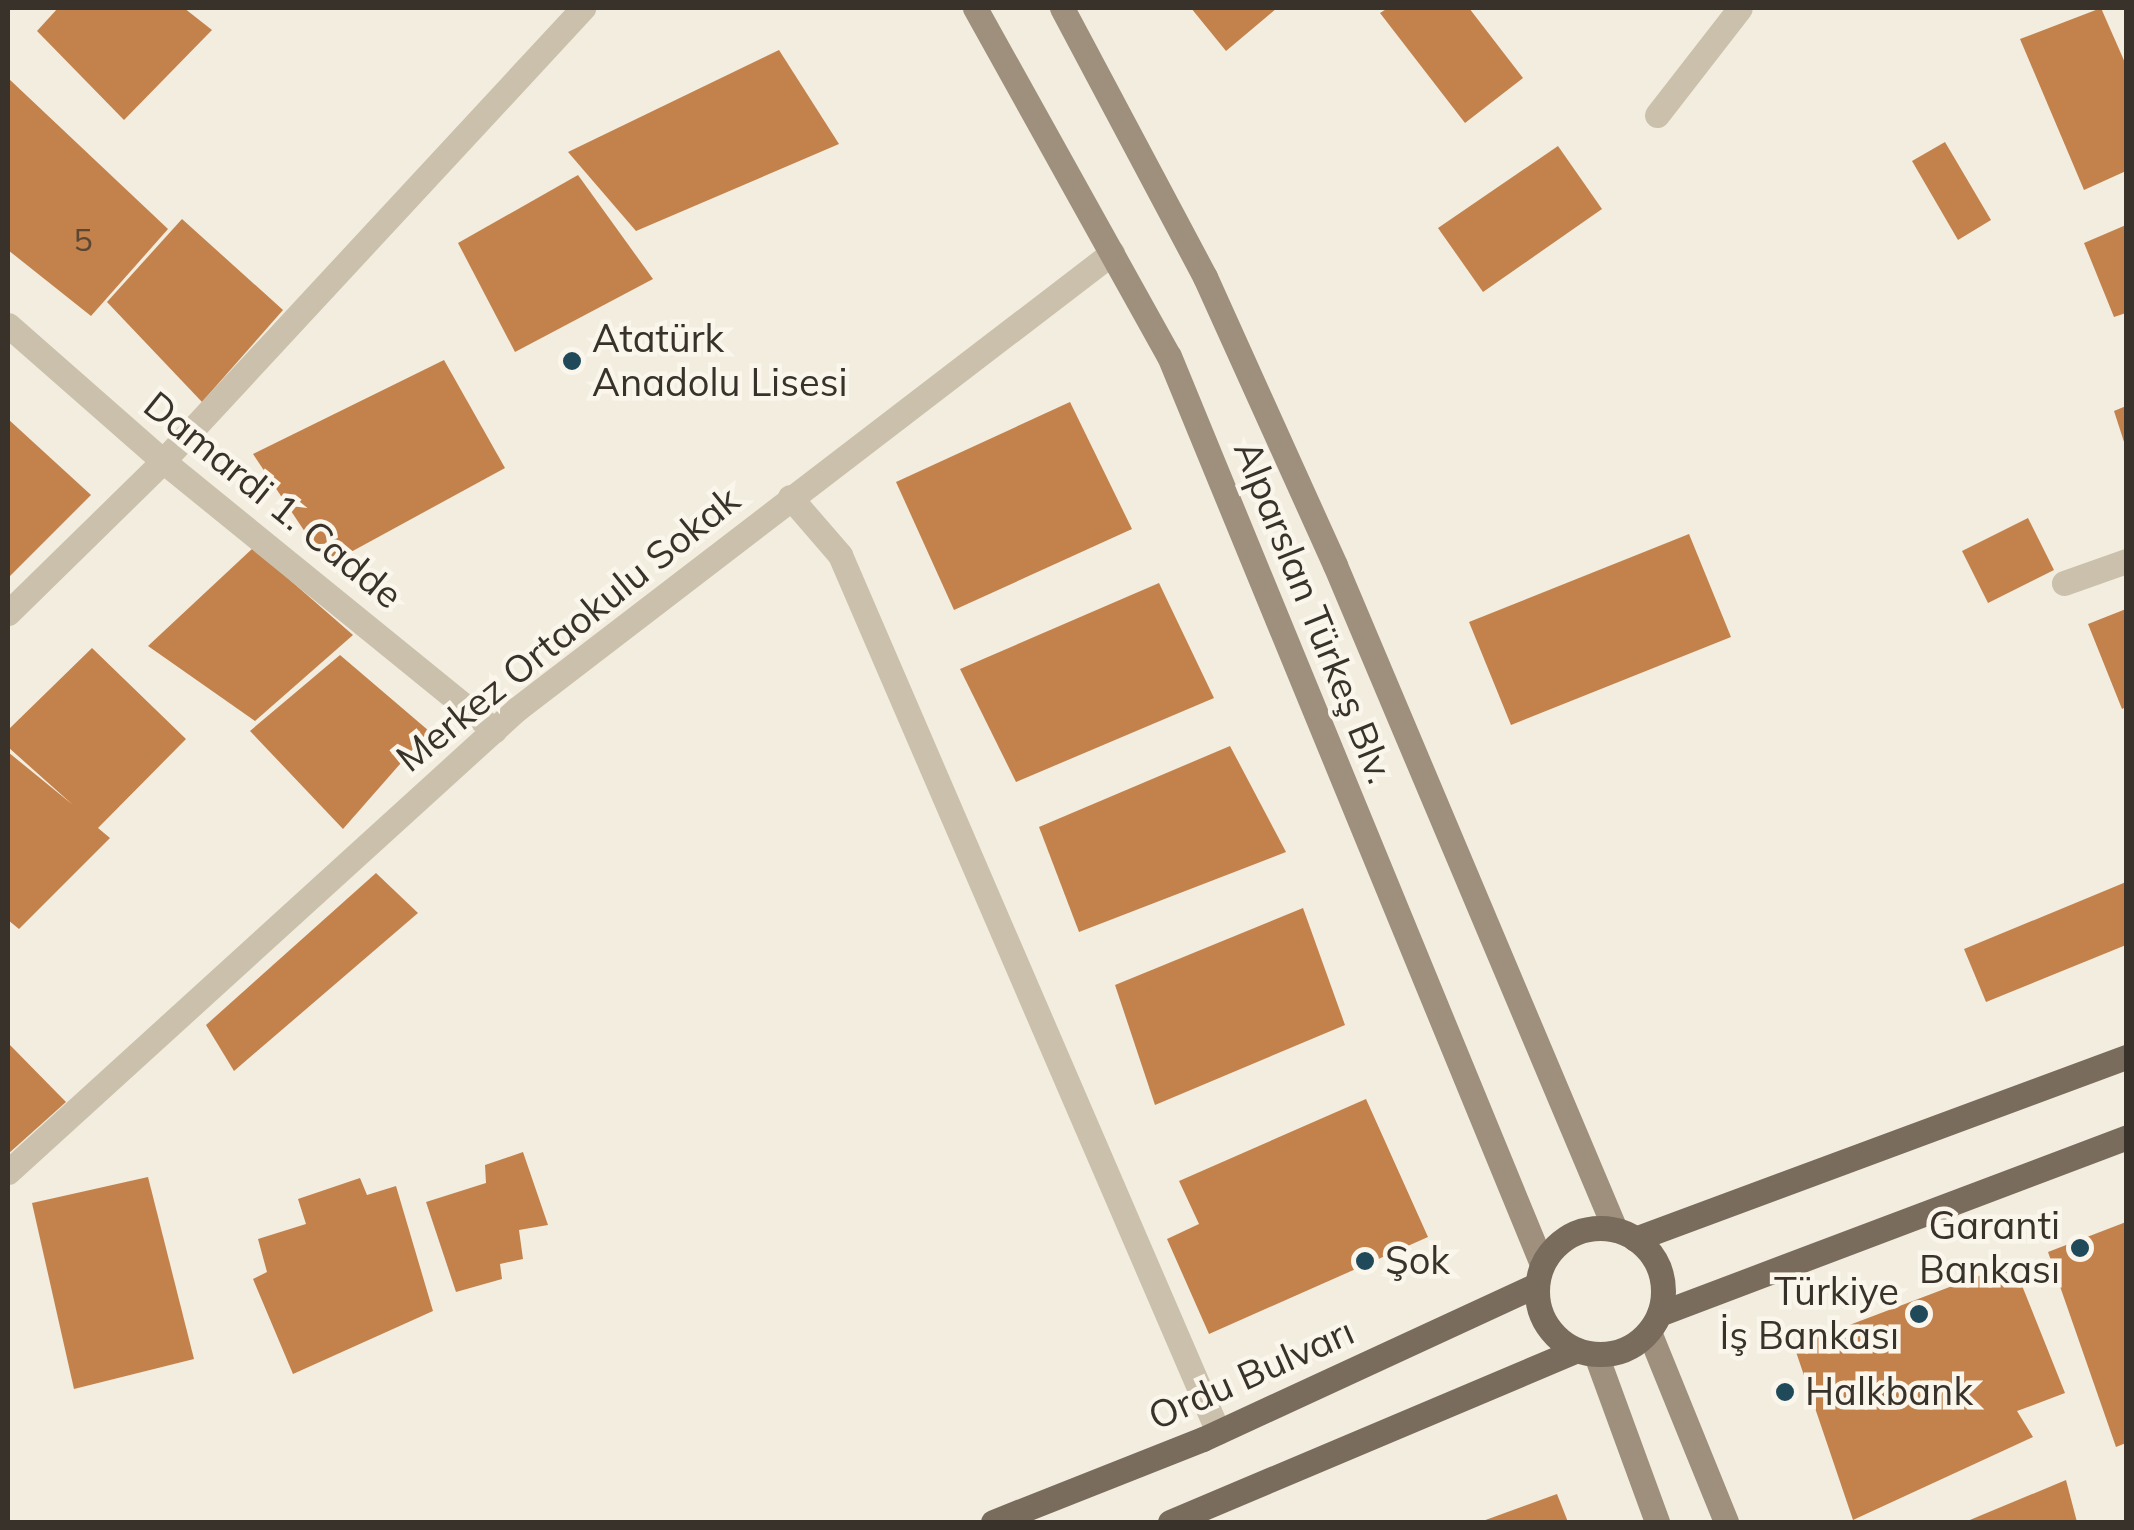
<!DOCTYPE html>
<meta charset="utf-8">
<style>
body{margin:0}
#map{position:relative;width:2134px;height:1530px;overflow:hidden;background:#f2eddf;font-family:Mulish,sans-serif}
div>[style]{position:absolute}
.building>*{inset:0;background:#c3824c}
.lane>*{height:25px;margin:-12.5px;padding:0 12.5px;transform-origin:12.5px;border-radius:12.5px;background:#cbc0ab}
.street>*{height:25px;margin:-12.5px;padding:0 12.5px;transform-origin:12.5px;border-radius:12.5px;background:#cbc0ab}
.secondary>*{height:25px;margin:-12.5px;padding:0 12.5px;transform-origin:12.5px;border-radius:12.5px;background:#9e907c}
.primary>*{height:25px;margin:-12.5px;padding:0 12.5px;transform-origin:12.5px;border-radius:12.5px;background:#7a6c5c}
.primary>.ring{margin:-12.5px;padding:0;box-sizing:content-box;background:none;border:25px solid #7a6c5c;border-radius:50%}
.dots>*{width:28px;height:28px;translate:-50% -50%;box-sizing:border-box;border:5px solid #faf6ec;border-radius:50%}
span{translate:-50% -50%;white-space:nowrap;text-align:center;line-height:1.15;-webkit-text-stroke:9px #faf6ec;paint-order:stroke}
.number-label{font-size:32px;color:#5b4632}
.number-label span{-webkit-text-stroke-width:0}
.poi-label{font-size:38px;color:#38322a}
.left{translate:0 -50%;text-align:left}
.right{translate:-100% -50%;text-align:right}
.street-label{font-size:38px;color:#38322a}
.frame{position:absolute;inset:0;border:10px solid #38322a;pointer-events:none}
</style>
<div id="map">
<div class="building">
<div style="clip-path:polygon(58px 8px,184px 8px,212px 30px,124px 120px,37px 31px)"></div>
<div style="clip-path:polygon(1191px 8px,1277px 8px,1226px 51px)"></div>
<div style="clip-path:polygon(1388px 8px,1469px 8px,1523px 78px,1465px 123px,1380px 13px)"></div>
<div style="clip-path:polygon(2101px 8px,2126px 65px,2126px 171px,2084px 190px,2020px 39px)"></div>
<div style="clip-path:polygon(779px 50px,839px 144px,636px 231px,568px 152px)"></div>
<div style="clip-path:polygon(8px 78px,168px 229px,91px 316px,8px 250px)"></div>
<div style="clip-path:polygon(1945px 142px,1991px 220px,1958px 240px,1912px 161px)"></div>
<div style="clip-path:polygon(1558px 146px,1602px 209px,1483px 292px,1438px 228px)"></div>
<div style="clip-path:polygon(578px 175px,653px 279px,515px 352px,458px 243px)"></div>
<div style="clip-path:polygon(182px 219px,283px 310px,202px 402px,107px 302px)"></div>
<div style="clip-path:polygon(2126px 225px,2126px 313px,2114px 317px,2084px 243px)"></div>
<div style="clip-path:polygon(444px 360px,505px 468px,327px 565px,253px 454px)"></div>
<div style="clip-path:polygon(1070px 402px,1132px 529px,954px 610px,896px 482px)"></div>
<div style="clip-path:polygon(2126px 406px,2126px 448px,2114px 411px)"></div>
<div style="clip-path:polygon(8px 419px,91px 495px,8px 578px)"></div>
<div style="clip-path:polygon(2028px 518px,2054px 570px,1988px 603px,1962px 551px)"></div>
<div style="clip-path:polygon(1689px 534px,1731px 637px,1511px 725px,1469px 622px)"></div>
<div style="clip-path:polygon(253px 548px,353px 635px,255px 721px,148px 646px)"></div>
<div style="clip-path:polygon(1159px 583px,1214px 698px,1016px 782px,960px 669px)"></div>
<div style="clip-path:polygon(2126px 609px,2126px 707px,2122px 709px,2088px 624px)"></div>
<div style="clip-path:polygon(92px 648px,186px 739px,98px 828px,110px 838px,19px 929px,8px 920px,8px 752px,73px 805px,8px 747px,8px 730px)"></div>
<div style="clip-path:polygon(340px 655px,429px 731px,343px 829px,250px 731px)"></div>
<div style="clip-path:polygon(1230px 746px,1286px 852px,1079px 932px,1039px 827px)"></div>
<div style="clip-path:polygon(376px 873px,418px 913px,234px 1071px,206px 1025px)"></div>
<div style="clip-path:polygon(2126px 882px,2126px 945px,1986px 1002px,1964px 949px)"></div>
<div style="clip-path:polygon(1303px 908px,1345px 1025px,1155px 1105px,1115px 985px)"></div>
<div style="clip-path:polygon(8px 1043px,66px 1102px,8px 1154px)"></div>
<div style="clip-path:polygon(1366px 1099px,1428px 1237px,1209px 1334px,1167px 1239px,1199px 1224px,1179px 1181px)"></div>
<div style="clip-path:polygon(523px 1152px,548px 1225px,519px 1230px,523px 1259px,500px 1264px,502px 1279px,456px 1292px,426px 1202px,486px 1183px,485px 1165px)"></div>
<div style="clip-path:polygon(148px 1177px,194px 1359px,74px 1389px,32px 1203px)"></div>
<div style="clip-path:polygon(360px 1178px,367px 1195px,396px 1186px,433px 1311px,293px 1374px,253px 1279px,267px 1272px,258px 1239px,306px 1224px,298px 1199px)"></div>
<div style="clip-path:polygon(2126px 1222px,2126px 1443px,2116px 1447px,2048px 1252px)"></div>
<div style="clip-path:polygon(2013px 1263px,2065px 1393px,2017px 1411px,2033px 1437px,1853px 1520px,1794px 1346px)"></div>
<div style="clip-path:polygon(2066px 1480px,2077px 1522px,1965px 1522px)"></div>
<div style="clip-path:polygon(1557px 1494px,1568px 1522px,1480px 1522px)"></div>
</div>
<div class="lane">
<div style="left:1657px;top:115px;width:135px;rotate:-52.2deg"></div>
<div style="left:790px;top:497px;width:77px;rotate:49.2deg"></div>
<div style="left:840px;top:555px;width:955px;rotate:66.68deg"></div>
</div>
<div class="street">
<div style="left:8px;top:325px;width:206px;rotate:41.3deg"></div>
<div style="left:163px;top:461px;width:427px;rotate:39.1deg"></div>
<div style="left:2064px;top:583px;width:66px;rotate:-19.5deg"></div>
<div style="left:8px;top:613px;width:217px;rotate:-44.4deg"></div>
<div style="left:163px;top:461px;width:618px;rotate:-47.16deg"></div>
<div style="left:8px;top:1172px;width:688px;rotate:-42.29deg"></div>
<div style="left:517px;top:709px;width:750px;rotate:-37.47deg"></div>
</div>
<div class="secondary">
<div style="left:975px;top:8px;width:398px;rotate:60.9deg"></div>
<div style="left:1169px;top:356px;width:982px;rotate:67.67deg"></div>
<div style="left:1062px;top:8px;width:305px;rotate:62deg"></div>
<div style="left:1205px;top:277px;width:316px;rotate:65.7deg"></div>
<div style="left:1335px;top:565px;width:721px;rotate:67.14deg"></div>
<div style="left:1649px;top:1332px;width:205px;rotate:67.9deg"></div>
<div style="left:1596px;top:1355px;width:178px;rotate:69.9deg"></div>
</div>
<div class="primary">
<div class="ring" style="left:1537px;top:1228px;width:101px;height:101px"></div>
<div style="left:1635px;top:1239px;width:524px;rotate:-20.34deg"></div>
<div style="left:1659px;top:1314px;width:499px;rotate:-20.7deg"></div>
<div style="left:993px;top:1522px;width:226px;rotate:-21.6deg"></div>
<div style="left:1203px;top:1439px;width:367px;rotate:-24.8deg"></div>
<div style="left:1170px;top:1522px;width:442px;rotate:-22.9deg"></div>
</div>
<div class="dots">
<div style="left:572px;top:361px;background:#204a59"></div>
<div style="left:2080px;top:1248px;background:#204a59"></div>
<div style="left:1365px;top:1261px;background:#204a59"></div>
<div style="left:1919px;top:1314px;background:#204a59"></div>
<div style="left:1785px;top:1392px;background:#204a59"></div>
</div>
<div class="number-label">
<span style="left:83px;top:239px">5</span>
</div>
<div class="poi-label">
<span class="left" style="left:592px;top:361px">Atatürk<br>Anadolu Lisesi</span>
<span class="right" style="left:2060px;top:1248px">Garanti<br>Bankası</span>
<span class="left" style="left:1385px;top:1261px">Şok</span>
<span class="right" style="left:1899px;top:1314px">Türkiye<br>İş Bankası</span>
<span class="left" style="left:1805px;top:1392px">Halkbank</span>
</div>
<div class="street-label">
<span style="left:273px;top:500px;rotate:39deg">Damardi 1. Cadde</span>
<span style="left:1314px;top:612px;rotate:68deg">Alparslan Türkeş Blv.</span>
<span style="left:568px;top:629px;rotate:-39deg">Merkez Ortaokulu Sokak</span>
<span style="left:1251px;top:1374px;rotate:-24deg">Ordu Bulvarı</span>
</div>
<div class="frame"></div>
</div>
